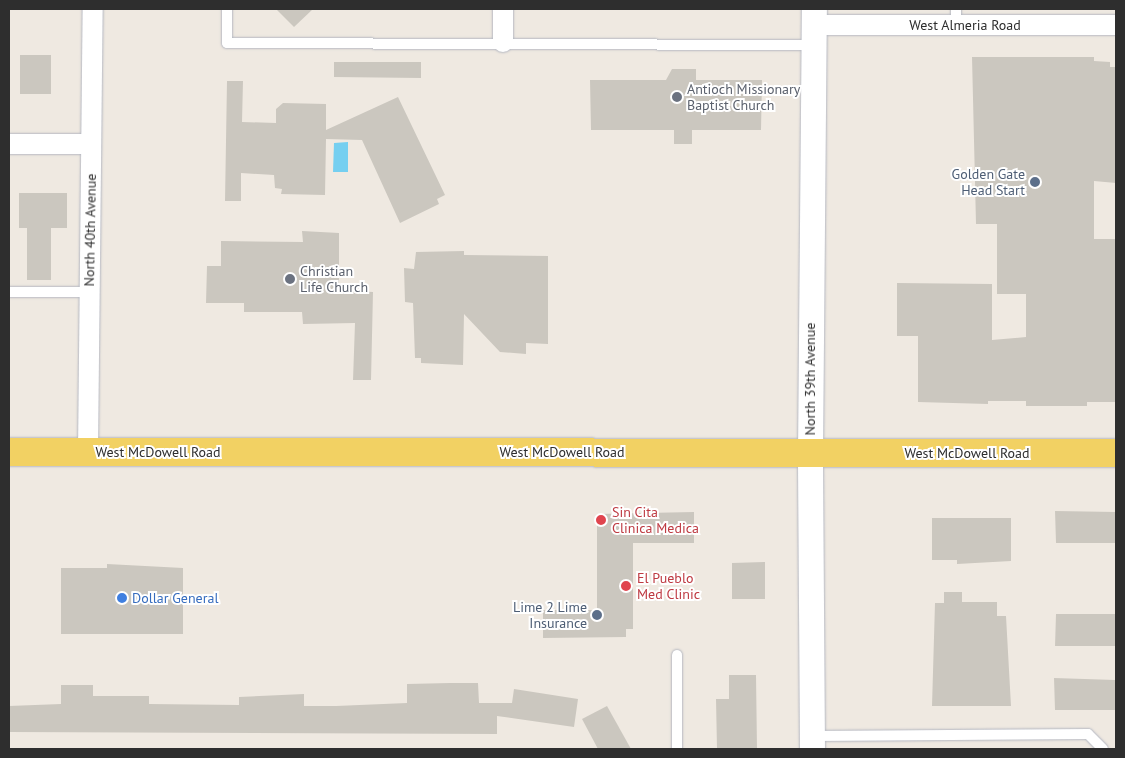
<!DOCTYPE html>
<style>
body{margin:0}
#map{position:relative;width:1125px;height:758px;overflow:hidden;background:#efe9e1;font-family:"PT Sans",sans-serif}
div>[style]{position:absolute}
.water>*{inset:0;background:#75cff0}
.building>*{inset:0;background:#cbc7bf}
.roads{filter:drop-shadow(0 0 1px #b4b7c1) drop-shadow(0 0 1px #b4b7c1)}
.service>*{height:10px;margin:-5px;padding:0 5px;transform-origin:5px;border-radius:5px;background:#fff}
.minor>*{height:20px;margin:-10px;padding:0 10px;transform-origin:10px;border-radius:10px;background:#fff}
.tertiary>*{height:25px;margin:-12.5px;padding:0 12.5px;transform-origin:12.5px;border-radius:12.5px;background:#fff}
.primary>*{height:28px;margin:-14px;padding:0 14px;transform-origin:14px;border-radius:14px;background:#f2d163}
.dots>*{width:14px;height:14px;translate:-50% -50%;box-sizing:border-box;border:2px solid #fff;border-radius:50%}
span{translate:-50% -50%;white-space:nowrap;text-align:center;line-height:1.15;-webkit-text-stroke:4px #fff;paint-order:stroke}
.street-label{font-size:14px;color:#2e2e2e}
.worship-label{font-size:14px;color:#5b616d}
.left{translate:0 -50%;text-align:left}
.service-label{font-size:14px;color:#4e5e75}
.right{translate:-100% -50%;text-align:right}
.health-label{font-size:14px;color:#be3a42}
.shop-label{font-size:14px;color:#366cbe}
.frame{position:absolute;inset:0;border:10px solid #2e2e2e;pointer-events:none}
</style>
<div id="map">
<div class="water">
<div style="clip-path:polygon(348px 142px,348px 172px,333px 172px,334px 143px)"></div>
</div>
<div class="building">
<div style="clip-path:polygon(276px 9px,313px 9px,294px 27px)"></div>
<div style="clip-path:polygon(20px 55px,51px 55px,51px 94px,20px 94px)"></div>
<div style="clip-path:polygon(972px 57px,1094px 57px,1094px 61px,1110px 62px,1110px 67px,1116px 67px,1116px 183px,1094px 181px,1094px 239px,1116px 239px,1116px 402px,1087px 402px,1087px 406px,1026px 406px,1026px 401px,988px 401px,988px 404px,918px 402px,918px 336px,897px 336px,897px 283px,992px 284px,992px 340px,1026px 337px,1026px 294px,997px 294px,997px 224px,976px 224px)"></div>
<div style="clip-path:polygon(334px 62px,421px 62px,421px 78px,334px 77px)"></div>
<div style="clip-path:polygon(672px 69px,696px 69px,696px 80px,762px 80px,761px 130px,692px 130px,692px 144px,674px 144px,674px 130px,591px 130px,590px 80px,666px 80px)"></div>
<div style="clip-path:polygon(227px 81px,243px 81px,242px 122px,276px 123px,276px 109px,283px 103px,326px 104px,326px 130px,398px 97px,445px 195px,437px 199px,439px 204px,400px 223px,362px 140px,326px 139px,325px 195px,281px 194px,282px 189px,275px 188px,274px 175px,241px 173px,241px 201px,225px 201px)"></div>
<div style="clip-path:polygon(19px 193px,67px 193px,67px 228px,51px 228px,51px 280px,27px 280px,27px 228px,19px 228px)"></div>
<div style="clip-path:polygon(302px 231px,339px 233px,339px 290px,373px 292px,371px 380px,353px 380px,355px 323px,303px 324px,302px 312px,244px 312px,244px 303px,206px 303px,207px 266px,221px 266px,221px 241px,303px 242px)"></div>
<div style="clip-path:polygon(464px 251px,464px 255px,548px 256px,548px 344px,526px 343px,526px 354px,500px 352px,464px 314px,463px 365px,421px 363px,421px 358px,415px 358px,413px 303px,405px 302px,404px 268px,414px 269px,416px 252px)"></div>
<div style="clip-path:polygon(1055px 511px,1116px 512px,1116px 543px,1056px 543px)"></div>
<div style="clip-path:polygon(694px 512px,694px 543px,633px 543px,633px 629px,626px 629px,626px 637px,543px 638px,543px 610px,597px 610px,597px 514px)"></div>
<div style="clip-path:polygon(932px 518px,1011px 518px,1011px 561px,957px 564px,957px 560px,932px 560px)"></div>
<div style="clip-path:polygon(765px 562px,765px 599px,732px 599px,732px 563px)"></div>
<div style="clip-path:polygon(107px 564px,183px 568px,183px 634px,61px 634px,61px 568px,107px 568px)"></div>
<div style="clip-path:polygon(944px 592px,962px 592px,962px 602px,997px 602px,997px 616px,1006px 616px,1011px 706px,932px 706px,935px 603px,944px 603px)"></div>
<div style="clip-path:polygon(1056px 614px,1115px 614px,1116px 646px,1055px 646px)"></div>
<div style="clip-path:polygon(729px 675px,756px 675px,757px 749px,717px 749px,716px 699px,729px 699px)"></div>
<div style="clip-path:polygon(1054px 678px,1115px 680px,1116px 710px,1055px 710px)"></div>
<div style="clip-path:polygon(450px 683px,478px 683px,479px 703px,512px 703px,514px 689px,578px 699px,574px 727px,497px 716px,497px 734px,9px 732px,9px 706px,61px 704px,61px 685px,93px 685px,93px 696px,149px 696px,149px 704px,239px 705px,239px 697px,304px 694px,304px 706px,336px 706px,407px 703px,407px 684px)"></div>
<div style="clip-path:polygon(607px 706px,631px 749px,598px 749px,582px 719px)"></div>
</div>
<div class="roads">
<div class="service">
<div style="left:227px;top:9px;width:34px;rotate:90deg"></div>
<div style="left:227px;top:43px;width:586px;rotate:0.2deg"></div>
<div style="left:956px;top:25px;width:16px;rotate:-90deg"></div>
<div style="left:9px;top:292px;width:80px"></div>
<div style="left:677px;top:655px;width:94px;rotate:90deg"></div>
<div style="left:813px;top:736px;width:275px;rotate:-0.4deg"></div>
<div style="left:1088px;top:734px;width:21px;rotate:45deg"></div>
</div>
<div class="minor">
<div style="left:503px;top:9px;width:33px;rotate:90deg"></div>
<div style="left:814px;top:25px;width:302px"></div>
<div style="left:9px;top:144px;width:82px"></div>
<div style="left:88px;top:452px;width:443px;rotate:-89.4deg"></div>
</div>
<div class="tertiary">
<div style="left:812px;top:749px;width:296px;rotate:-90.4deg"></div>
<div style="left:810px;top:453px;width:444px;rotate:-89.5deg"></div>
</div>
<div class="primary">
<div style="left:9px;top:452px;width:1107px;rotate:0.05deg"></div>
</div>
</div>
<div class="dots">
<div style="left:677px;top:97px;background:#6b7280"></div>
<div style="left:1035px;top:182px;background:#5c6f8a"></div>
<div style="left:290px;top:279px;background:#6b7280"></div>
<div style="left:601px;top:520px;background:#e0444e"></div>
<div style="left:626px;top:586px;background:#e0444e"></div>
<div style="left:122px;top:598px;background:#3f7fe0"></div>
<div style="left:597px;top:615px;background:#5c6f8a"></div>
</div>
<div class="street-label">
<span style="left:965px;top:25px">West Almeria Road</span>
<span style="left:90px;top:230px;rotate:-89deg">North 40th Avenue</span>
<span style="left:810px;top:379px;rotate:-90deg">North 39th Avenue</span>
<span style="left:158px;top:452px">West McDowell Road</span>
<span style="left:562px;top:452px">West McDowell Road</span>
<span style="left:967px;top:453px">West McDowell Road</span>
</div>
<div class="worship-label">
<span class="left" style="left:687px;top:97px">Antioch Missionary<br>Baptist Church</span>
<span class="left" style="left:300px;top:279px">Christian<br>Life Church</span>
</div>
<div class="service-label">
<span class="right" style="left:1025px;top:182px">Golden Gate<br>Head Start</span>
<span class="right" style="left:587px;top:615px">Lime 2 Lime<br>Insurance</span>
</div>
<div class="health-label">
<span class="left" style="left:612px;top:520px">Sin Cita<br>Clinica Medica</span>
<span class="left" style="left:637px;top:586px">El Pueblo<br>Med Clinic</span>
</div>
<div class="shop-label">
<span class="left" style="left:132px;top:598px">Dollar General</span>
</div>
<div class="frame"></div>
</div>
